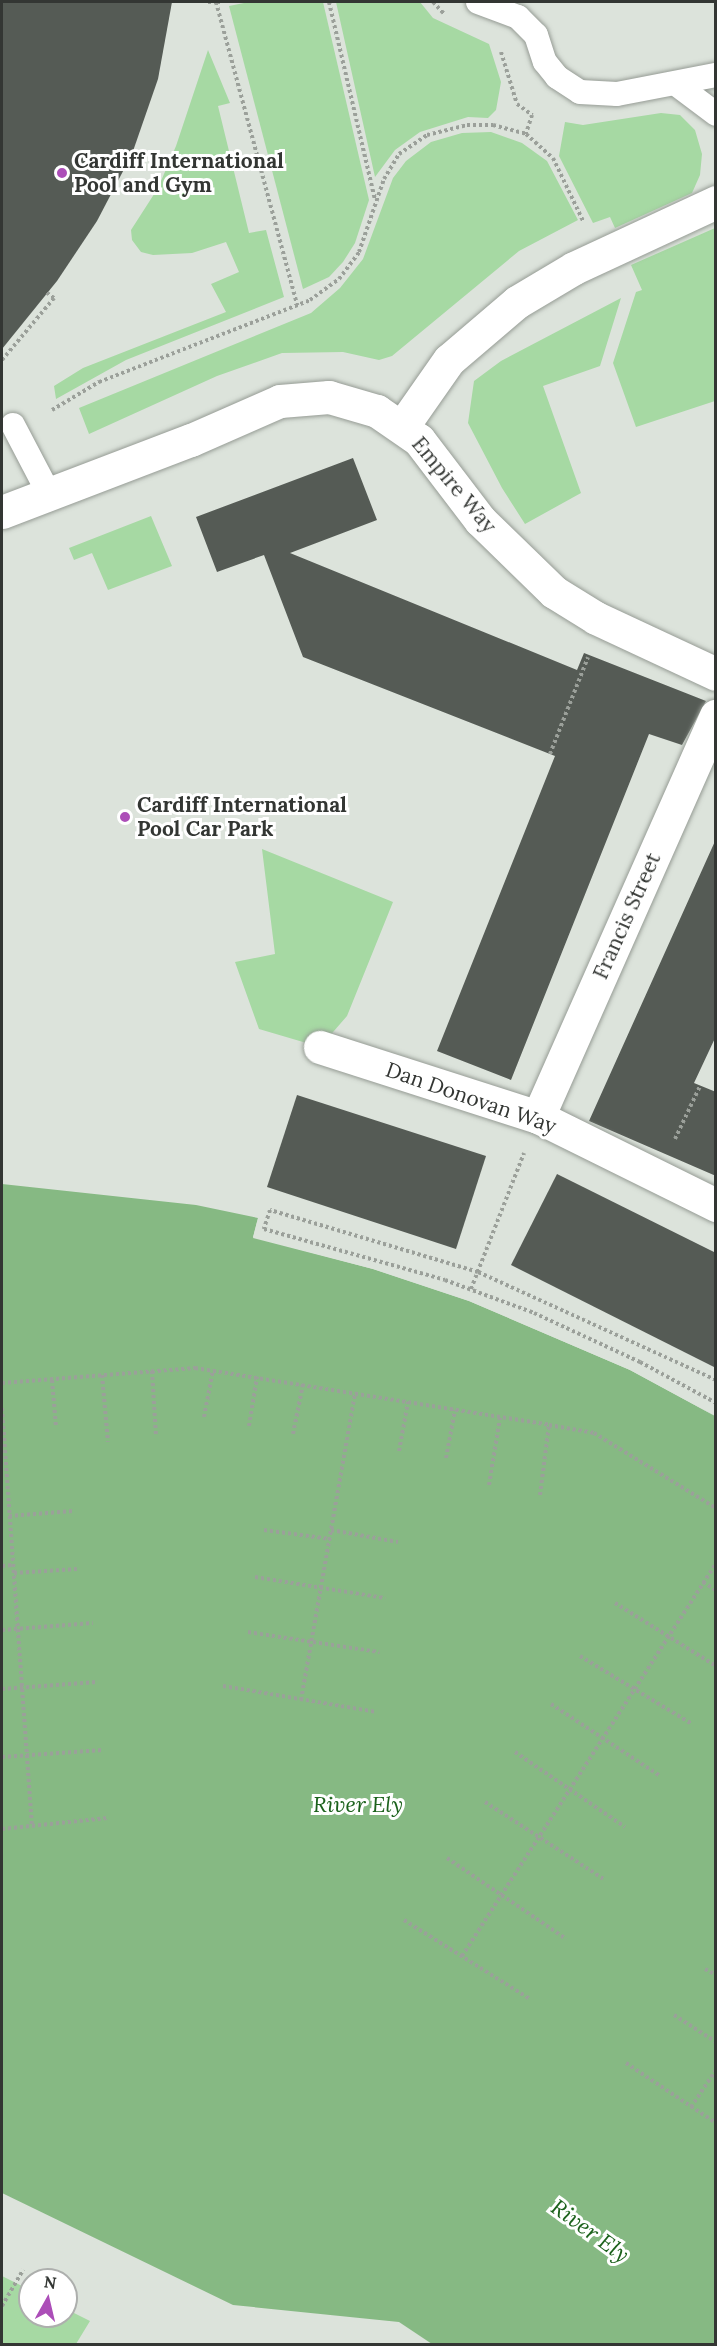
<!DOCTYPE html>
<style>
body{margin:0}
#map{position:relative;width:717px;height:2346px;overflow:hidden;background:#dce3db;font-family:Lora,serif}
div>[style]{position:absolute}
.green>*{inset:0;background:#a6d9a3}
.water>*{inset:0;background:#86b983}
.pier>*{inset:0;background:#dce3db}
.building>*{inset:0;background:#555b55}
.path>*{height:4px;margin-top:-2px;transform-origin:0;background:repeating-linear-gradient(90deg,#9ba09a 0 3px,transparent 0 6px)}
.roads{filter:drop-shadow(0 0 2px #969c95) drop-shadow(0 0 2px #969c95)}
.lane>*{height:24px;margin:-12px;padding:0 12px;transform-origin:12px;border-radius:12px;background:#fff}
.street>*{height:33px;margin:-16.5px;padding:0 16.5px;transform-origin:16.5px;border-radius:16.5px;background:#fff}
.dots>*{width:16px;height:16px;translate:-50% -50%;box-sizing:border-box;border:3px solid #fff;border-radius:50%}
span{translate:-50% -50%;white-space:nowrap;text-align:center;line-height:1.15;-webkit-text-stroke:6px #fff;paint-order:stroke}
.poi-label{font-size:21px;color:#333633;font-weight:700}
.left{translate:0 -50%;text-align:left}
.street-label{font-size:21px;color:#333633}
.water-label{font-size:22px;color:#1c621c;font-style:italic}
.frame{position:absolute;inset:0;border:3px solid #333633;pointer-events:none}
.north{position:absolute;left:18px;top:2268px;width:60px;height:60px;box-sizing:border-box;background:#fff;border:2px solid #adafad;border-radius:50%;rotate:8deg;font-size:16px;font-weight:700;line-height:24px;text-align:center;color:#333633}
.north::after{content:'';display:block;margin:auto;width:21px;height:27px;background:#ac4eb8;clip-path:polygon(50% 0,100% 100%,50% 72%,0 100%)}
</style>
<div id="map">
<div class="green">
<div style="clip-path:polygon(249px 2px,323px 2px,369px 200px,355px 243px,343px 262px,329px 277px,303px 289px,229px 6px)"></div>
<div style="clip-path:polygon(336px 2px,420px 2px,433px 18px,489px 44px,501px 82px,496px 110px,488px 118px,468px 117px,420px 132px,395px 150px,375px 177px)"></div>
<div style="clip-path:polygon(208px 50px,230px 103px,218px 106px,249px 233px,266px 230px,284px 297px,126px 360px,56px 399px,54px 386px,83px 368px,226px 312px,211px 284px,239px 272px,226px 242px,192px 253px,153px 255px,141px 252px,132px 240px,131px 230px,158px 188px,176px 146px)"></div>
<div style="clip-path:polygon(661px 113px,680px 115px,695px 130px,702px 154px,700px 175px,692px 193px,615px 228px,610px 217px,593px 223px,559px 156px,565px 122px,583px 125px)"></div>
<div style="clip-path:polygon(491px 132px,522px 143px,547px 161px,578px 220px,519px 251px,392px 356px,379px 360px,343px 352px,282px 353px,217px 376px,89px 434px,79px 408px,311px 313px,340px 288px,363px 259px,393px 178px,406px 161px,431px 142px,462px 133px)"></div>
<div style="clip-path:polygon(715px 228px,715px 401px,636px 427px,613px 363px,636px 292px,642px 290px,631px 265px)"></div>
<div style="clip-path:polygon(621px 298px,600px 366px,543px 386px,581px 493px,525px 524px,502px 488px,468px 423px,474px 381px,501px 361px)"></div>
<div style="clip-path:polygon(151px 516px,172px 566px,108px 590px,92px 553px,74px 560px,69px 548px)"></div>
<div style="clip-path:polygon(262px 849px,393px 902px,347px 1016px,320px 1047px,259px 1029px,235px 962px,275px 954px)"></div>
<div style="clip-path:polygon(2px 2276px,30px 2290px,30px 2316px,66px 2316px,66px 2309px,90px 2321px,76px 2344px,2px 2344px)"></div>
</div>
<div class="water">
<div style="clip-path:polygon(2px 1184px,196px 1205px,258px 1218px,253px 1237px,373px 1269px,469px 1301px,630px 1370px,715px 1416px,715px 2344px,432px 2344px,399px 2322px,233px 2305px,2px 2193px)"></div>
</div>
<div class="pier">
<div style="clip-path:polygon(258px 1218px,257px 1235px,374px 1266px,470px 1298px,631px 1367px,715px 1416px,630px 1370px,469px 1301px,373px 1269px,253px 1238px)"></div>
</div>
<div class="building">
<div style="clip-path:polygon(2px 2px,172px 2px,158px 79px,132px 154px,97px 221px,57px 281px,2px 349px)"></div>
<div style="clip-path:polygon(353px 458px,377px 520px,290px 553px,577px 670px,584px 653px,706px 701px,682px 745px,649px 734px,511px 1080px,437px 1051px,555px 756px,303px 657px,264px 555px,217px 572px,196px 517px)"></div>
<div style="clip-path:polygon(716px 839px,716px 1036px,694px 1083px,716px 1092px,716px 1176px,589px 1121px)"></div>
<div style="clip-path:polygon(297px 1095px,486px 1156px,456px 1249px,267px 1187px)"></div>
<div style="clip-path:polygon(557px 1174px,716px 1253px,716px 1368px,511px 1265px)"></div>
</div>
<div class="path">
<div style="left:208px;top:2px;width:8px"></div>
<div style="left:220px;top:2px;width:4px;rotate:180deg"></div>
<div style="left:216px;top:2px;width:314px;rotate:75deg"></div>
<div style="left:329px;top:2px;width:203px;rotate:76.9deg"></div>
<div style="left:433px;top:2px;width:16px;rotate:47deg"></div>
<div style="left:501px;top:52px;width:54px;rotate:72.9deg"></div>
<div style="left:517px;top:104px;width:19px;rotate:36deg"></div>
<div style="left:532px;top:115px;width:20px;rotate:108deg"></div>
<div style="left:2px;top:360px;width:81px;rotate:-50deg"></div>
<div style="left:54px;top:298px;width:9px;rotate:-144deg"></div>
<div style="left:52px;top:410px;width:55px;rotate:-30.8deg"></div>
<div style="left:99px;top:382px;width:226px;rotate:-21.2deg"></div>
<div style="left:310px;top:300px;width:36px;rotate:-36deg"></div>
<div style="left:339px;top:279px;width:34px;rotate:-53deg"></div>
<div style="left:359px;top:252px;width:77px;rotate:-71.1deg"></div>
<div style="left:384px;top:179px;width:29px;rotate:-59deg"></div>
<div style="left:399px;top:154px;width:34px;rotate:-34deg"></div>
<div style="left:427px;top:135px;width:41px;rotate:-14deg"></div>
<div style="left:467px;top:125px;width:26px"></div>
<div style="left:493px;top:125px;width:34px;rotate:15deg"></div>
<div style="left:526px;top:134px;width:36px;rotate:42deg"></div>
<div style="left:553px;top:158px;width:70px;rotate:64.5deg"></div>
<div style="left:550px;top:754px;width:104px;rotate:-68.6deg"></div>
<div style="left:675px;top:1139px;width:59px;rotate:-64.7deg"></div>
<div style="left:471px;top:1289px;width:146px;rotate:-68.7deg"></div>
<div style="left:152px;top:1371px;width:65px;rotate:86.5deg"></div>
<div style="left:102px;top:1375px;width:67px;rotate:84.9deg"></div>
<div style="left:52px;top:1380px;width:47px;rotate:85.1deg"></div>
<div style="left:716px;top:1380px;width:261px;rotate:-155.6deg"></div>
<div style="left:478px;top:1272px;width:217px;rotate:-163.4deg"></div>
<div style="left:270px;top:1210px;width:20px;rotate:108deg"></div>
<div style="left:264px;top:1229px;width:188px;rotate:15.7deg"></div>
<div style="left:445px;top:1280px;width:95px;rotate:20.3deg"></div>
<div style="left:534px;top:1313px;width:117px;rotate:24.8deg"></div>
<div style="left:640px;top:1362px;width:86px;rotate:28.3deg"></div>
<div style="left:2px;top:1383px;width:194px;rotate:-4.4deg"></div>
<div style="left:195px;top:1368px;width:359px;rotate:9.1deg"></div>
<div style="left:549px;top:1425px;width:46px;rotate:10.1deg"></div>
<div style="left:594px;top:1433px;width:143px;rotate:31.6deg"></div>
<div style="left:2px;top:1408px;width:419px;rotate:85.9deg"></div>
<div style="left:204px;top:1417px;width:48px;rotate:-79.2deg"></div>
<div style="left:249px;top:1426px;width:50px;rotate:-80.7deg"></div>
<div style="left:293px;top:1434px;width:51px;rotate:-78.7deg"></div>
<div style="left:399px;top:1451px;width:50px;rotate:-79.6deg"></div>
<div style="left:446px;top:1458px;width:49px;rotate:-79.4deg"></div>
<div style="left:489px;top:1485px;width:68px;rotate:-80.7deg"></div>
<div style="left:540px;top:1495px;width:71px;rotate:-82.7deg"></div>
<div style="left:9px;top:1516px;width:64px;rotate:-4.5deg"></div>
<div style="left:264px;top:1530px;width:67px;rotate:7.8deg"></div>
<div style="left:331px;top:1530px;width:68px;rotate:10.2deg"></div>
<div style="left:2px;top:1566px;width:11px;rotate:-5deg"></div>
<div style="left:14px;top:1573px;width:63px;rotate:-3.6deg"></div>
<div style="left:255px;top:1577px;width:132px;rotate:9.2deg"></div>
<div style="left:703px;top:1582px;width:15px;rotate:32deg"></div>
<div style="left:615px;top:1603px;width:119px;rotate:32deg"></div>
<div style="left:2px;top:1630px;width:91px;rotate:-4.4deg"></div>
<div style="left:248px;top:1632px;width:133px;rotate:8.7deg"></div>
<div style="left:580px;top:1656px;width:131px;rotate:31.3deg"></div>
<div style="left:223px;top:1686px;width:155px;rotate:9.6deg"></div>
<div style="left:2px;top:1689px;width:95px;rotate:-4.2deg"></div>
<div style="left:301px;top:1700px;width:312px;rotate:-80deg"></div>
<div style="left:551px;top:1704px;width:131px;rotate:33.4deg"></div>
<div style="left:515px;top:1752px;width:133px;rotate:34.3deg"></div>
<div style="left:2px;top:1757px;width:101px;rotate:-4deg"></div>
<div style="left:485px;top:1802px;width:143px;rotate:33deg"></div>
<div style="left:2px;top:1829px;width:106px;rotate:-6deg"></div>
<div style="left:447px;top:1858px;width:144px;rotate:34.2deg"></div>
<div style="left:404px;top:1920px;width:149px;rotate:32.1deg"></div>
<div style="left:462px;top:1956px;width:468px;rotate:-57.1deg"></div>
<div style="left:705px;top:1969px;width:13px;rotate:29deg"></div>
<div style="left:674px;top:2015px;width:50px;rotate:32.7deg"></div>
<div style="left:626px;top:2063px;width:108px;rotate:33.7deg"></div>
<div style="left:691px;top:2107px;width:45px;rotate:-56deg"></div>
<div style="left:2px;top:2306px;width:42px;rotate:-59.7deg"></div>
</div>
<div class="roads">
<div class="lane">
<div style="left:478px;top:2px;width:43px;rotate:20.6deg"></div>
<div style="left:518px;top:17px;width:25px;rotate:45deg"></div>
<div style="left:536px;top:35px;width:28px;rotate:72deg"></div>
<div style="left:545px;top:62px;width:19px;rotate:51deg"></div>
<div style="left:557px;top:77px;width:27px;rotate:33deg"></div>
<div style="left:580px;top:92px;width:37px;rotate:3deg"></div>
<div style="left:617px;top:94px;width:101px;rotate:-10.9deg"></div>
<div style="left:676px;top:84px;width:50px;rotate:36.9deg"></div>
<div style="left:13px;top:425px;width:78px;rotate:62.4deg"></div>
</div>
<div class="street">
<div style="left:402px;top:427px;width:82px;rotate:-55deg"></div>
<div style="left:449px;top:360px;width:89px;rotate:-40.5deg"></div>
<div style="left:517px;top:302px;width:66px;rotate:-30.8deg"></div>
<div style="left:574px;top:268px;width:157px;rotate:-24.9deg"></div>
<div style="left:2px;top:512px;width:202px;rotate:-20.9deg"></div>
<div style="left:191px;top:440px;width:97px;rotate:-23.7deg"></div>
<div style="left:280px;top:401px;width:49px;rotate:-4.7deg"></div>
<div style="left:329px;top:397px;width:50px;rotate:16.3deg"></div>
<div style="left:377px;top:411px;width:51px;rotate:34.6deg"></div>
<div style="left:419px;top:440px;width:101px;rotate:52.7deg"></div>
<div style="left:480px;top:520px;width:103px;rotate:44.2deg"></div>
<div style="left:554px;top:592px;width:49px;rotate:31.8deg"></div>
<div style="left:596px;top:618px;width:132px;rotate:25deg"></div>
<div style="left:320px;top:1047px;width:229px;rotate:17.8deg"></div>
<div style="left:538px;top:1117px;width:199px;rotate:26.3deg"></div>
<div style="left:538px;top:1117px;width:439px;rotate:-66.1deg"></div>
</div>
</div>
<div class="dots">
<div style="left:62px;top:173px;background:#ac4eb8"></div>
<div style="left:125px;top:817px;background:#ac4eb8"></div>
</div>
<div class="poi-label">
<span class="left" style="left:74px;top:173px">Cardiff International<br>Pool and Gym</span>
<span class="left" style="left:137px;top:817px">Cardiff International<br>Pool Car Park</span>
</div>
<div class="street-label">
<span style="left:454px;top:485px;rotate:50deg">Empire Way</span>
<span style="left:627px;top:916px;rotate:-66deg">Francis Street</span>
<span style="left:471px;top:1098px;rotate:19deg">Dan Donovan Way</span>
</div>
<div class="water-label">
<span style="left:358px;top:1805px">River Ely</span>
<span style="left:590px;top:2231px;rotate:36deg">River Ely</span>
</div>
<div class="frame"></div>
<div class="north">N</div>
</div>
